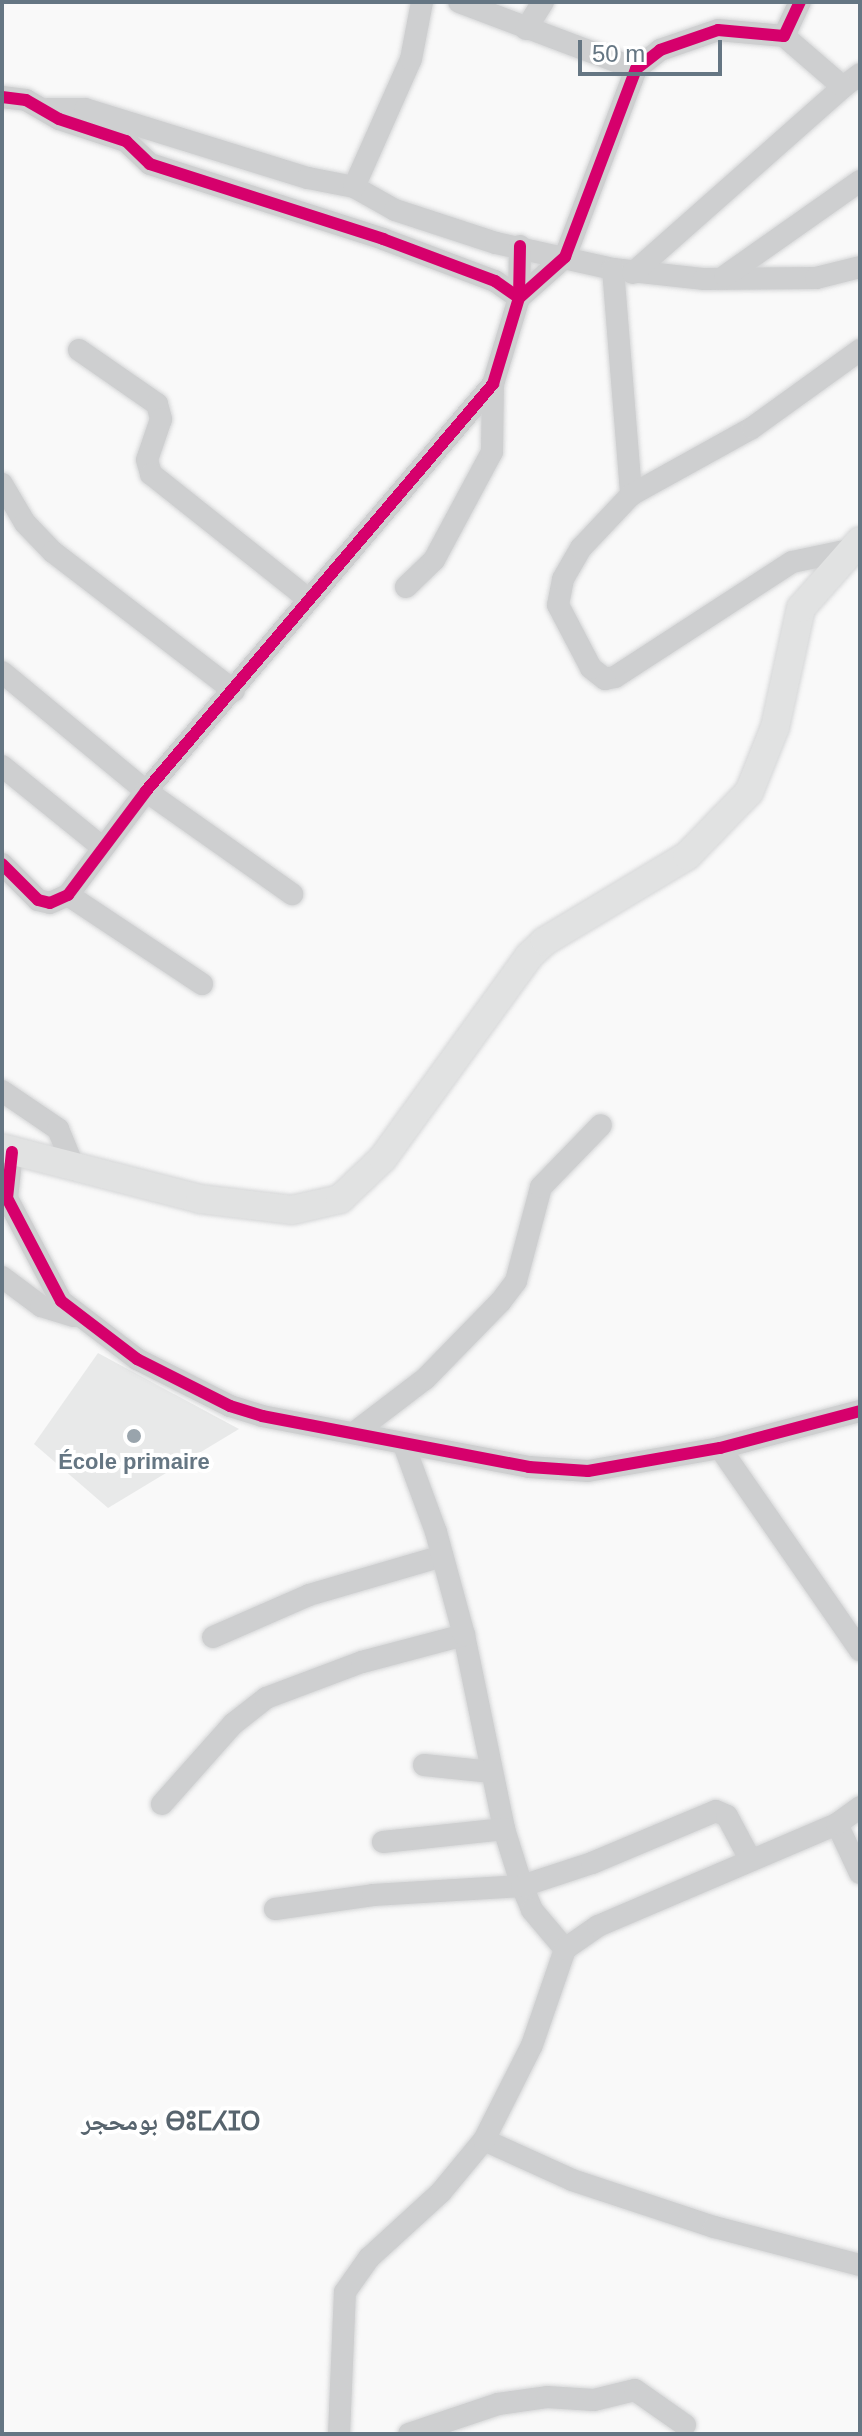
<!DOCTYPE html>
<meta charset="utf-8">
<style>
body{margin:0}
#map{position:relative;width:862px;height:2436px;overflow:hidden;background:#f9f9f9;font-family:Arial,"Noto Naskh Arabic","Noto Sans Tifinagh",sans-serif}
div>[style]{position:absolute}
.built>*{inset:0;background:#e8e9e9}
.roads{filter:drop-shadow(0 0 2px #d5d6d7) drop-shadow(0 0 2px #d5d6d7)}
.minor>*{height:22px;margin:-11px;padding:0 11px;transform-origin:11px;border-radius:11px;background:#cecfd0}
.major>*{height:28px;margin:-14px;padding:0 14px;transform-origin:14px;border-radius:14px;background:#e1e2e2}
.cycleway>*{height:12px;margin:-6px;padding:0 6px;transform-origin:6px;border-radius:6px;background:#d6006c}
.dots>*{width:22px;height:22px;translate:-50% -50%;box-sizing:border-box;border:4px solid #fff;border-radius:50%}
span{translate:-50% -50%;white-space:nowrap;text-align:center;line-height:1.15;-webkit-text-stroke:8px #fff;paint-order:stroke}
.poi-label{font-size:22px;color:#657683;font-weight:700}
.quarter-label{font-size:26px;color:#57646e;font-weight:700}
.frame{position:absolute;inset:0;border:4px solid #657683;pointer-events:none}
.scale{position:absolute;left:578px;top:40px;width:144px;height:36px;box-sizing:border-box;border:4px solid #657683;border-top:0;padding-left:10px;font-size:24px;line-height:28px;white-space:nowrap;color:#657683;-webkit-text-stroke:6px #fff;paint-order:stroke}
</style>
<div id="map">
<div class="built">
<div style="clip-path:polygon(98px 1353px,239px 1429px,108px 1508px,34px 1444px)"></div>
</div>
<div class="roads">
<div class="minor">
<div style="left:459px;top:2px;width:189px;rotate:20.7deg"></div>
<div style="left:526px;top:29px;width:32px;rotate:-58deg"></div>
<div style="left:843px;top:87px;width:21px;rotate:-37deg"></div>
<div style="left:2px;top:97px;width:24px;rotate:7deg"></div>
<div style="left:26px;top:100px;width:38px;rotate:30deg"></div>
<div style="left:59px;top:119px;width:71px;rotate:18.2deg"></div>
<div style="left:126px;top:141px;width:33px;rotate:44deg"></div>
<div style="left:150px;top:164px;width:245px;rotate:17.8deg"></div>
<div style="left:383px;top:239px;width:120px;rotate:20.6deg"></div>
<div style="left:495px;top:281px;width:29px;rotate:35deg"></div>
<div style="left:519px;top:298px;width:62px;rotate:-41.7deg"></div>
<div style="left:565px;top:257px;width:201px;rotate:-69.3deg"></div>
<div style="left:636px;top:69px;width:31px;rotate:-38deg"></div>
<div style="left:660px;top:50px;width:61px;rotate:-19deg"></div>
<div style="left:718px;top:30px;width:66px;rotate:5.2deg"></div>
<div style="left:784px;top:36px;width:38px;rotate:-65deg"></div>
<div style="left:48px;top:109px;width:37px"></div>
<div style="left:85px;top:109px;width:233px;rotate:17.2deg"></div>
<div style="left:308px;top:178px;width:47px;rotate:11.1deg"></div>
<div style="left:354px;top:187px;width:47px;rotate:29.3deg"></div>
<div style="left:395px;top:210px;width:106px;rotate:18.1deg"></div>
<div style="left:496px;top:243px;width:120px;rotate:12.5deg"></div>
<div style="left:613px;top:269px;width:92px;rotate:6.3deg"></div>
<div style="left:704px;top:279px;width:112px;rotate:-0.5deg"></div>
<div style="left:816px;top:278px;width:45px;rotate:-14deg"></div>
<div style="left:354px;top:187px;width:140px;rotate:-66deg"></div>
<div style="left:411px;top:59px;width:58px;rotate:-79.1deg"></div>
<div style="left:613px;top:269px;width:227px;rotate:85.4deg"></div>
<div style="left:633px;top:273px;width:281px;rotate:-41.5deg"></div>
<div style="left:843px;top:87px;width:78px;rotate:-139.2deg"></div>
<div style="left:725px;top:276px;width:165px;rotate:-35.1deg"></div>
<div style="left:79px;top:350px;width:95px;rotate:34.7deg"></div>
<div style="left:157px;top:404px;width:16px;rotate:75deg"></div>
<div style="left:161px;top:419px;width:43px;rotate:108.9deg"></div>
<div style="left:147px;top:460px;width:15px;rotate:74deg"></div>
<div style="left:151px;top:474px;width:201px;rotate:38.5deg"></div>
<div style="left:2px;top:484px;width:45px;rotate:59.5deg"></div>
<div style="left:25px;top:523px;width:40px;rotate:46deg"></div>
<div style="left:53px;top:552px;width:228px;rotate:37.5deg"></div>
<div style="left:849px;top:550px;width:58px;rotate:168.1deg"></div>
<div style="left:792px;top:562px;width:211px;rotate:147deg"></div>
<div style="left:615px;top:677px;width:10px;rotate:169deg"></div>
<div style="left:605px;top:679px;width:18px;rotate:-142deg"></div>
<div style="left:591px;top:668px;width:71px;rotate:-117.6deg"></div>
<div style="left:558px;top:605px;width:26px;rotate:-79deg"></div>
<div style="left:563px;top:579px;width:36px;rotate:-60deg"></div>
<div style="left:581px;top:548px;width:73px;rotate:-46.7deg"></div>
<div style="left:631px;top:495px;width:138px;rotate:-29deg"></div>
<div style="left:752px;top:428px;width:133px;rotate:-35.8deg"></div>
<div style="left:406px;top:587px;width:39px;rotate:-44deg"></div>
<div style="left:434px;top:560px;width:123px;rotate:-61.8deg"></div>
<div style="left:492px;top:452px;width:68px;rotate:-89.2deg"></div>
<div style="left:2px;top:672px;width:187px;rotate:39.6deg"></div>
<div style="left:146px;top:791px;width:179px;rotate:35.2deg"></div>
<div style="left:2px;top:766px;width:129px;rotate:39deg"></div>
<div style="left:2px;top:864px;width:51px;rotate:45deg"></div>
<div style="left:38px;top:900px;width:12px;rotate:14deg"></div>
<div style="left:50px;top:903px;width:20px;rotate:-24deg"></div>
<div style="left:68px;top:895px;width:130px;rotate:-53.1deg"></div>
<div style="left:146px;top:791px;width:535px;rotate:-49.55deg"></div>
<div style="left:493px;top:384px;width:90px;rotate:-73.2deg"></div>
<div style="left:519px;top:298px;width:52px;rotate:-88.9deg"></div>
<div style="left:68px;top:895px;width:161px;rotate:33.6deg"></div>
<div style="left:2px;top:1091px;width:68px;rotate:34.2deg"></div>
<div style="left:58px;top:1129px;width:44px;rotate:67.5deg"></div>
<div style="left:12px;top:1152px;width:46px;rotate:96.2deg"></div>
<div style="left:7px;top:1198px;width:116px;rotate:62.3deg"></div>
<div style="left:61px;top:1301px;width:96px;rotate:37.3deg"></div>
<div style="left:137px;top:1359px;width:104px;rotate:26.8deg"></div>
<div style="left:230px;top:1406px;width:34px;rotate:17deg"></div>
<div style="left:262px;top:1416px;width:272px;rotate:10.8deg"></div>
<div style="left:529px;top:1467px;width:59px;rotate:3.9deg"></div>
<div style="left:588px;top:1471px;width:134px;rotate:-9.9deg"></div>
<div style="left:720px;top:1448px;width:145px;rotate:-14.8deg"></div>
<div style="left:2px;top:1277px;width:49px;rotate:36.6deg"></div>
<div style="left:41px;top:1306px;width:34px;rotate:17deg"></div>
<div style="left:354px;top:1433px;width:89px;rotate:-37.3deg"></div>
<div style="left:425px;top:1379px;width:109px;rotate:-45.7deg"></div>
<div style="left:501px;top:1301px;width:25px;rotate:-53deg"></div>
<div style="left:516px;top:1281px;width:97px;rotate:-75.1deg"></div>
<div style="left:541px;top:1187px;width:86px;rotate:-45.9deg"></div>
<div style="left:720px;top:1448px;width:246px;rotate:55.3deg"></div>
<div style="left:464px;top:1635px;width:198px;rotate:78.3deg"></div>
<div style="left:504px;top:1829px;width:60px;rotate:72.5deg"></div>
<div style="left:522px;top:1886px;width:26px;rotate:67deg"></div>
<div style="left:532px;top:1910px;width:51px;rotate:49.8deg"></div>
<div style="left:213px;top:1637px;width:105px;rotate:-23.6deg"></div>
<div style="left:309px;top:1595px;width:139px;rotate:-16.3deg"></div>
<div style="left:424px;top:1765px;width:68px;rotate:5.9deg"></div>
<div style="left:162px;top:1804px;width:107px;rotate:-48.4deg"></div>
<div style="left:233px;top:1724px;width:42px;rotate:-38.2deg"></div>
<div style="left:266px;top:1698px;width:103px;rotate:-20.6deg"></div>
<div style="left:362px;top:1662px;width:106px;rotate:-14.8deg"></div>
<div style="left:464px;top:1635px;width:107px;rotate:-105.2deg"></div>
<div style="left:436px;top:1532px;width:93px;rotate:-110.2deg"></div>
<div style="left:837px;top:1824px;width:54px;rotate:64.9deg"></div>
<div style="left:383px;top:1842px;width:122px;rotate:-6.1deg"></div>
<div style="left:275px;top:1909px;width:99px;rotate:-8.1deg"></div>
<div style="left:373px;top:1895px;width:149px;rotate:-3.5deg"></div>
<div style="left:522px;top:1886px;width:74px;rotate:-18.2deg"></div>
<div style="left:592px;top:1863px;width:134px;rotate:-22.8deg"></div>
<div style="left:716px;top:1811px;width:12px;rotate:24deg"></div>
<div style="left:727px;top:1816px;width:49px;rotate:61.9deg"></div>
<div style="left:484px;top:2140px;width:97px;rotate:24.4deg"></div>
<div style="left:572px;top:2180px;width:150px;rotate:18.3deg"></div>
<div style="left:714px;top:2227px;width:151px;rotate:14.6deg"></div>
<div style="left:339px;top:2434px;width:142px;rotate:-87.6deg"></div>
<div style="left:345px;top:2292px;width:42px;rotate:-54.8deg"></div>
<div style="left:369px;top:2258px;width:98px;rotate:-42.5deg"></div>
<div style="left:441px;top:2192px;width:67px;rotate:-50.4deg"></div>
<div style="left:484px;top:2140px;width:106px;rotate:-63.2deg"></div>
<div style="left:532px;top:2045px;width:102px;rotate:-71deg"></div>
<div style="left:565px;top:1949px;width:40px;rotate:-34.9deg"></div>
<div style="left:598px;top:1926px;width:260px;rotate:-23.1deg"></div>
<div style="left:837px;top:1824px;width:29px;rotate:-36deg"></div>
<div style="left:409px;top:2434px;width:94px;rotate:-18.6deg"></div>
<div style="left:498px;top:2404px;width:49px;rotate:-8.1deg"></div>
<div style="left:547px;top:2397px;width:47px;rotate:3.7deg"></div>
<div style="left:594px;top:2400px;width:42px;rotate:-13.7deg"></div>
<div style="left:635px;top:2390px;width:61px;rotate:35deg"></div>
</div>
<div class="major">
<div style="left:2px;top:1148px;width:204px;rotate:14.4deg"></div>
<div style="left:200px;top:1199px;width:93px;rotate:6.8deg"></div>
<div style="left:292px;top:1210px;width:49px;rotate:-12.9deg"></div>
<div style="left:340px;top:1199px;width:59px;rotate:-43.6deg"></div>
<div style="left:383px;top:1158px;width:249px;rotate:-54.1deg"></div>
<div style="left:529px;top:956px;width:22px;rotate:-43deg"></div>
<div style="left:545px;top:941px;width:165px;rotate:-30.9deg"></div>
<div style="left:687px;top:856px;width:89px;rotate:-45.9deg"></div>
<div style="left:749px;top:792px;width:70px;rotate:-68.2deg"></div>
<div style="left:775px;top:727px;width:122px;rotate:-77.7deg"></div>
<div style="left:801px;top:608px;width:89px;rotate:-48.6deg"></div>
</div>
</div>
<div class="cycleway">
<div style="left:2px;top:97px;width:24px;rotate:7deg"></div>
<div style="left:26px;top:100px;width:38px;rotate:30deg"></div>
<div style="left:59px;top:119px;width:71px;rotate:18.2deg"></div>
<div style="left:126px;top:141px;width:33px;rotate:44deg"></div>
<div style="left:150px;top:164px;width:245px;rotate:17.8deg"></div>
<div style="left:383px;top:239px;width:120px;rotate:20.6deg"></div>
<div style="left:495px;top:281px;width:29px;rotate:35deg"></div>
<div style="left:519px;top:298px;width:62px;rotate:-41.7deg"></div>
<div style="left:565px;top:257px;width:201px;rotate:-69.3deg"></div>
<div style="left:636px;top:69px;width:31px;rotate:-38deg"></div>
<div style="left:660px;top:50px;width:61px;rotate:-19deg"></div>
<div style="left:718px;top:30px;width:66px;rotate:5.2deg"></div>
<div style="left:784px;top:36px;width:38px;rotate:-65deg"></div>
<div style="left:2px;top:864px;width:51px;rotate:45deg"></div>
<div style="left:38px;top:900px;width:12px;rotate:14deg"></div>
<div style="left:50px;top:903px;width:20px;rotate:-24deg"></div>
<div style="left:68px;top:895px;width:130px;rotate:-53.1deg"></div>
<div style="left:146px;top:791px;width:535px;rotate:-49.55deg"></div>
<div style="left:493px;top:384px;width:90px;rotate:-73.2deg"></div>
<div style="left:519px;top:298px;width:52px;rotate:-88.9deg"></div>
<div style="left:12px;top:1152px;width:46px;rotate:96.2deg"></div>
<div style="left:7px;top:1198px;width:116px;rotate:62.3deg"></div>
<div style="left:61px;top:1301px;width:96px;rotate:37.3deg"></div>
<div style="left:137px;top:1359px;width:104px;rotate:26.8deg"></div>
<div style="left:230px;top:1406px;width:34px;rotate:17deg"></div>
<div style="left:262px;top:1416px;width:272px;rotate:10.8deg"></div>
<div style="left:529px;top:1467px;width:59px;rotate:3.9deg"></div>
<div style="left:588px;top:1471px;width:134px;rotate:-9.9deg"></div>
<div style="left:720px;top:1448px;width:145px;rotate:-14.8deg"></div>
</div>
<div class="dots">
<div style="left:134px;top:1436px;background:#99a4ac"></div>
</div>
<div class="poi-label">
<span style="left:134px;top:1462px">École primaire</span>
</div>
<div class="quarter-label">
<span style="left:171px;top:2122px">بومحجر ⴱⵓⵎⵃⵊⵔ</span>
</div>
<div class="frame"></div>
<div class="scale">50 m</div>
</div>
